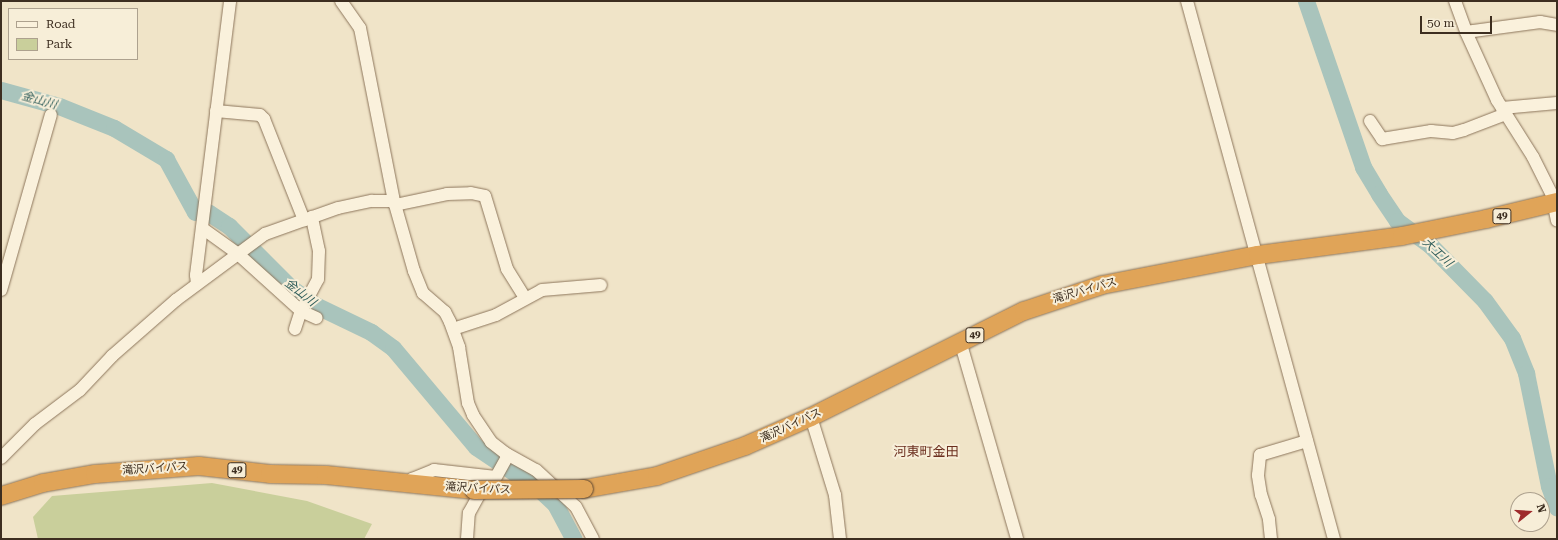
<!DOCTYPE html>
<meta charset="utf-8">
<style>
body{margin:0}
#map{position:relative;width:1558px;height:540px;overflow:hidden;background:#f0e4c8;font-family:"Roboto Serif","Noto Sans JP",serif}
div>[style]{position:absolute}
.green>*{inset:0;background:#c9cf9b}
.river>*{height:17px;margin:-8.5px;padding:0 8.5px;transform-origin:8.5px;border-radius:8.5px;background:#a9c4bc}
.roads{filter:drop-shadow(0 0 1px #8d765c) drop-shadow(0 0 1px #8d765c)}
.minor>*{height:12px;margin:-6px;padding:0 6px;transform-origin:6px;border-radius:6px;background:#faf1dc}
.highway>*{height:18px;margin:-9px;padding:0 9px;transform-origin:9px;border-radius:9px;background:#e0a458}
.bridges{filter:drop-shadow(0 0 1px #5b4430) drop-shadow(0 0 1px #5b4430)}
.highway-bridge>*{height:18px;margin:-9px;padding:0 9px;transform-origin:9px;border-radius:9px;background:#e0a458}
span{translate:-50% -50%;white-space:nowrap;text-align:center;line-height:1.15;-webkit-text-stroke:4px #f7eed8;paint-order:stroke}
.shield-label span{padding:1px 3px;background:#f7eed8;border:1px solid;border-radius:3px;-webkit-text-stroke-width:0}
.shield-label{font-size:10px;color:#3d2e20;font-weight:700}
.street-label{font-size:11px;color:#3d2e20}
.water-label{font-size:12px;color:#2f5d5a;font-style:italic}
.quarter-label{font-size:13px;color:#6b2e1e}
.frame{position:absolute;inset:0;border:2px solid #3d2e20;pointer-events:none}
.legend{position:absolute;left:8px;top:8px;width:130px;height:52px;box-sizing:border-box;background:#f7eed8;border:1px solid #ada18e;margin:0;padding:5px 7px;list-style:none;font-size:12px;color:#3d2e20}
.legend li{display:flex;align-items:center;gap:8px;height:20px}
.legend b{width:20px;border:1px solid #ada18e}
.north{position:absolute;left:1510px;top:492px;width:40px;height:40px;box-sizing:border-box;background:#f7eed8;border:1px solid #ada18e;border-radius:50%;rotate:73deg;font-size:11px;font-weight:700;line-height:16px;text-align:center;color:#3d2e20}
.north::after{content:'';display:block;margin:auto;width:14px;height:18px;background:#9e2a2b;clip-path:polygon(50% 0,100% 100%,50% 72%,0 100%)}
.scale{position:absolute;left:1420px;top:16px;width:72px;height:18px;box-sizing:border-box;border:2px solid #3d2e20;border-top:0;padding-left:5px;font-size:12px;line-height:14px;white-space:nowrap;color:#3d2e20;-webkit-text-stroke:3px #f7eed8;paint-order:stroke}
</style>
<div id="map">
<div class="green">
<div style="clip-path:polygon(212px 483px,307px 501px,372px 524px,364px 539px,38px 539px,33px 517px,52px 496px)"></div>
</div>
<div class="river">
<div style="left:1306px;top:1px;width:176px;rotate:71deg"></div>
<div style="left:1363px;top:167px;width:31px;rotate:59deg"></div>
<div style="left:1379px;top:194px;width:32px;rotate:56deg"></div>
<div style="left:1397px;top:221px;width:41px;rotate:36deg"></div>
<div style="left:1430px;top:245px;width:78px;rotate:45.5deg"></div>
<div style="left:1485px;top:301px;width:46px;rotate:53.9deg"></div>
<div style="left:1512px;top:338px;width:38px;rotate:68deg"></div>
<div style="left:1526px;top:373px;width:115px;rotate:78.5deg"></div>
<div style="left:1549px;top:486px;width:23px;rotate:70deg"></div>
<div style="left:1px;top:90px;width:60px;rotate:15.4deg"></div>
<div style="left:59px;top:106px;width:59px;rotate:21.8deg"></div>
<div style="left:114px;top:128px;width:61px;rotate:30.8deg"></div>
<div style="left:166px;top:159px;width:60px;rotate:61.3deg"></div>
<div style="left:195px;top:212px;width:14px;rotate:4deg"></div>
<div style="left:209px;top:213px;width:24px;rotate:33deg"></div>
<div style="left:229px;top:226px;width:88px;rotate:45deg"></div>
<div style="left:291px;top:288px;width:32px;rotate:35deg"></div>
<div style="left:317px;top:306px;width:60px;rotate:25.7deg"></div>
<div style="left:371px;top:332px;width:27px;rotate:36deg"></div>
<div style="left:393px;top:348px;width:129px;rotate:50deg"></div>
<div style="left:476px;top:447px;width:77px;rotate:33.9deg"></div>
<div style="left:540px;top:490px;width:21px;rotate:43deg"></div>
<div style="left:555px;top:504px;width:40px;rotate:62deg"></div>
</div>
<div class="roads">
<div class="minor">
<div style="left:341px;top:1px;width:33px;rotate:55deg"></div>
<div style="left:360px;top:28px;width:176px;rotate:78.9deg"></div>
<div style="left:394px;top:201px;width:73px;rotate:74.1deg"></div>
<div style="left:414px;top:271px;width:24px;rotate:68deg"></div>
<div style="left:423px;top:293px;width:29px;rotate:41deg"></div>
<div style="left:445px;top:312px;width:11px;rotate:63deg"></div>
<div style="left:450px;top:322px;width:27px;rotate:70deg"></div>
<div style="left:459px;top:347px;width:57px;rotate:80.9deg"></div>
<div style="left:468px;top:403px;width:13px;rotate:67deg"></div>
<div style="left:473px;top:415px;width:32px;rotate:56deg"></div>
<div style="left:491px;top:442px;width:18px;rotate:38deg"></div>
<div style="left:505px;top:453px;width:35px;rotate:29deg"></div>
<div style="left:536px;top:470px;width:54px;rotate:42.8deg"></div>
<div style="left:576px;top:507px;width:36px;rotate:62deg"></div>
<div style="left:1187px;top:1px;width:558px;rotate:74.72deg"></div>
<div style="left:1455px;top:1px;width:33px;rotate:70deg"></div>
<div style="left:1466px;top:32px;width:75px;rotate:65.5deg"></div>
<div style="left:1497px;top:100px;width:67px;rotate:57.7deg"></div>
<div style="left:1533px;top:157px;width:42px;rotate:63.4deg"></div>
<div style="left:1552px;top:195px;width:26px;rotate:79deg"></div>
<div style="left:1466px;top:32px;width:75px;rotate:-7.7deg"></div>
<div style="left:1540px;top:22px;width:17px;rotate:10deg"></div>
<div style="left:1502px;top:108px;width:55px;rotate:-5.2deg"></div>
<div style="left:216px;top:111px;width:44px;rotate:5.2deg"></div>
<div style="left:260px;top:115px;width:6px;rotate:45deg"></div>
<div style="left:264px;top:119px;width:109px;rotate:68.4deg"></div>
<div style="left:1370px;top:121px;width:22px;rotate:56deg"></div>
<div style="left:1382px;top:139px;width:50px;rotate:-9.3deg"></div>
<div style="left:1431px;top:131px;width:22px;rotate:5deg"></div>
<div style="left:1453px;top:133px;width:11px;rotate:-15deg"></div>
<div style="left:1464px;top:130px;width:45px;rotate:-20.9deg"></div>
<div style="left:395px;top:205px;width:53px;rotate:-11.9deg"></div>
<div style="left:447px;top:194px;width:24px;rotate:-2deg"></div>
<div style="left:471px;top:193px;width:14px;rotate:12deg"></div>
<div style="left:485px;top:196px;width:76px;rotate:73.2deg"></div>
<div style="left:507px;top:269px;width:34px;rotate:58deg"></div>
<div style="left:202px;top:228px;width:44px;rotate:35.8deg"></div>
<div style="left:238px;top:254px;width:85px;rotate:42.1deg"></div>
<div style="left:301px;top:311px;width:17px;rotate:24deg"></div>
<div style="left:197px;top:284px;width:9px;rotate:-96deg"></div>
<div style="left:196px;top:275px;width:276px;rotate:-82.9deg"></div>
<div style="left:1px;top:290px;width:182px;rotate:-74.1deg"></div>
<div style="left:295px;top:329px;width:19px;rotate:-72deg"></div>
<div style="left:301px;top:311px;width:36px;rotate:-62deg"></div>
<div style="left:318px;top:279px;width:28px;rotate:-88deg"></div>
<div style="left:319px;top:251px;width:35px;rotate:-102deg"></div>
<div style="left:453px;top:329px;width:45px;rotate:-18deg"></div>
<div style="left:496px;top:315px;width:52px;rotate:-28.5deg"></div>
<div style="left:542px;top:290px;width:59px;rotate:-4.8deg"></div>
<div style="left:960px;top:341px;width:206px;rotate:73.9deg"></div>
<div style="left:811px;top:417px;width:82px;rotate:72.9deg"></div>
<div style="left:835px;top:495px;width:44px;rotate:83.5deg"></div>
<div style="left:1px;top:458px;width:48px;rotate:-45deg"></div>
<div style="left:35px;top:424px;width:56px;rotate:-37.1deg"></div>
<div style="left:80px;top:390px;width:47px;rotate:-46.7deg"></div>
<div style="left:112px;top:356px;width:85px;rotate:-41.2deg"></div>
<div style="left:176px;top:300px;width:111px;rotate:-36.6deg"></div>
<div style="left:265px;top:234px;width:77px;rotate:-19.6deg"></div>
<div style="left:338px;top:208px;width:35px;rotate:-12deg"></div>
<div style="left:372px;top:201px;width:22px"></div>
<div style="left:409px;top:484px;width:6px;rotate:-59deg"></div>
<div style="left:412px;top:479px;width:24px;rotate:-22deg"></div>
<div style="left:434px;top:470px;width:62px;rotate:6.4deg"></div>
<div style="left:496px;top:477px;width:25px;rotate:-61deg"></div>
<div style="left:467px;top:539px;width:26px;rotate:-86deg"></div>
<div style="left:469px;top:513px;width:31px;rotate:-61deg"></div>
<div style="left:1271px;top:539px;width:20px;rotate:-96deg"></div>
<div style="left:1269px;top:519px;width:25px;rotate:-108deg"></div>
<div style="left:1261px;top:495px;width:20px;rotate:-99deg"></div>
<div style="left:1258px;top:475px;width:20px;rotate:-84deg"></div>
<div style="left:1260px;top:455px;width:49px;rotate:-16.6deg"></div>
</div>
<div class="highway">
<div style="left:584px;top:489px;width:74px;rotate:-10.1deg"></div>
<div style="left:657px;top:476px;width:93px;rotate:-18.8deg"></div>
<div style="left:745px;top:446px;width:72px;rotate:-23.7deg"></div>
<div style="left:811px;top:417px;width:238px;rotate:-26.5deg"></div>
<div style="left:1024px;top:311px;width:82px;rotate:-18.4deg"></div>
<div style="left:1102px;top:285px;width:159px;rotate:-10.9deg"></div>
<div style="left:1258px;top:255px;width:145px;rotate:-7.5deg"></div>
<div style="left:1402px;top:236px;width:86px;rotate:-11.4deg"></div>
<div style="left:1486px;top:219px;width:73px;rotate:-13.5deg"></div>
<div style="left:1px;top:496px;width:44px;rotate:-17.2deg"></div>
<div style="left:43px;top:483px;width:53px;rotate:-9.8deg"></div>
<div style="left:95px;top:474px;width:104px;rotate:-4.4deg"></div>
<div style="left:199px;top:466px;width:71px;rotate:6.4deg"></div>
<div style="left:270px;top:474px;width:56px;rotate:1deg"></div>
<div style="left:326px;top:475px;width:149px;rotate:5.8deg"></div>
</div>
</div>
<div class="bridges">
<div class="highway-bridge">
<div style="left:474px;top:490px;width:110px;rotate:-0.5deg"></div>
</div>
</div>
<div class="shield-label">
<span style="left:1502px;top:216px">49</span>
<span style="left:975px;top:335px">49</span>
<span style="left:237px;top:470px">49</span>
</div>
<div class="street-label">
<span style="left:1085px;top:291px;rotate:-16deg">滝沢バイパス</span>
<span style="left:791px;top:426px;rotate:-25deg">滝沢バイパス</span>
<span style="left:155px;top:469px;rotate:-4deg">滝沢バイパス</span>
<span style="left:478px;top:489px;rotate:3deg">滝沢バイパス</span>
</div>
<div class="water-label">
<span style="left:39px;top:101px;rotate:16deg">金山川</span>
<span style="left:1437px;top:253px;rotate:43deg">大工川</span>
<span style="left:300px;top:293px;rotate:38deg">金山川</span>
</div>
<div class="quarter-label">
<span style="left:926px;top:452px">河東町金田</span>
</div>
<div class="frame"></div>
<ul class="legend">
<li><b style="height:5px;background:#faf1dc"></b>Road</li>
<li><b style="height:11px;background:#c9cf9b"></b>Park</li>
</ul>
<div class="north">N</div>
<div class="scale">50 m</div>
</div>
